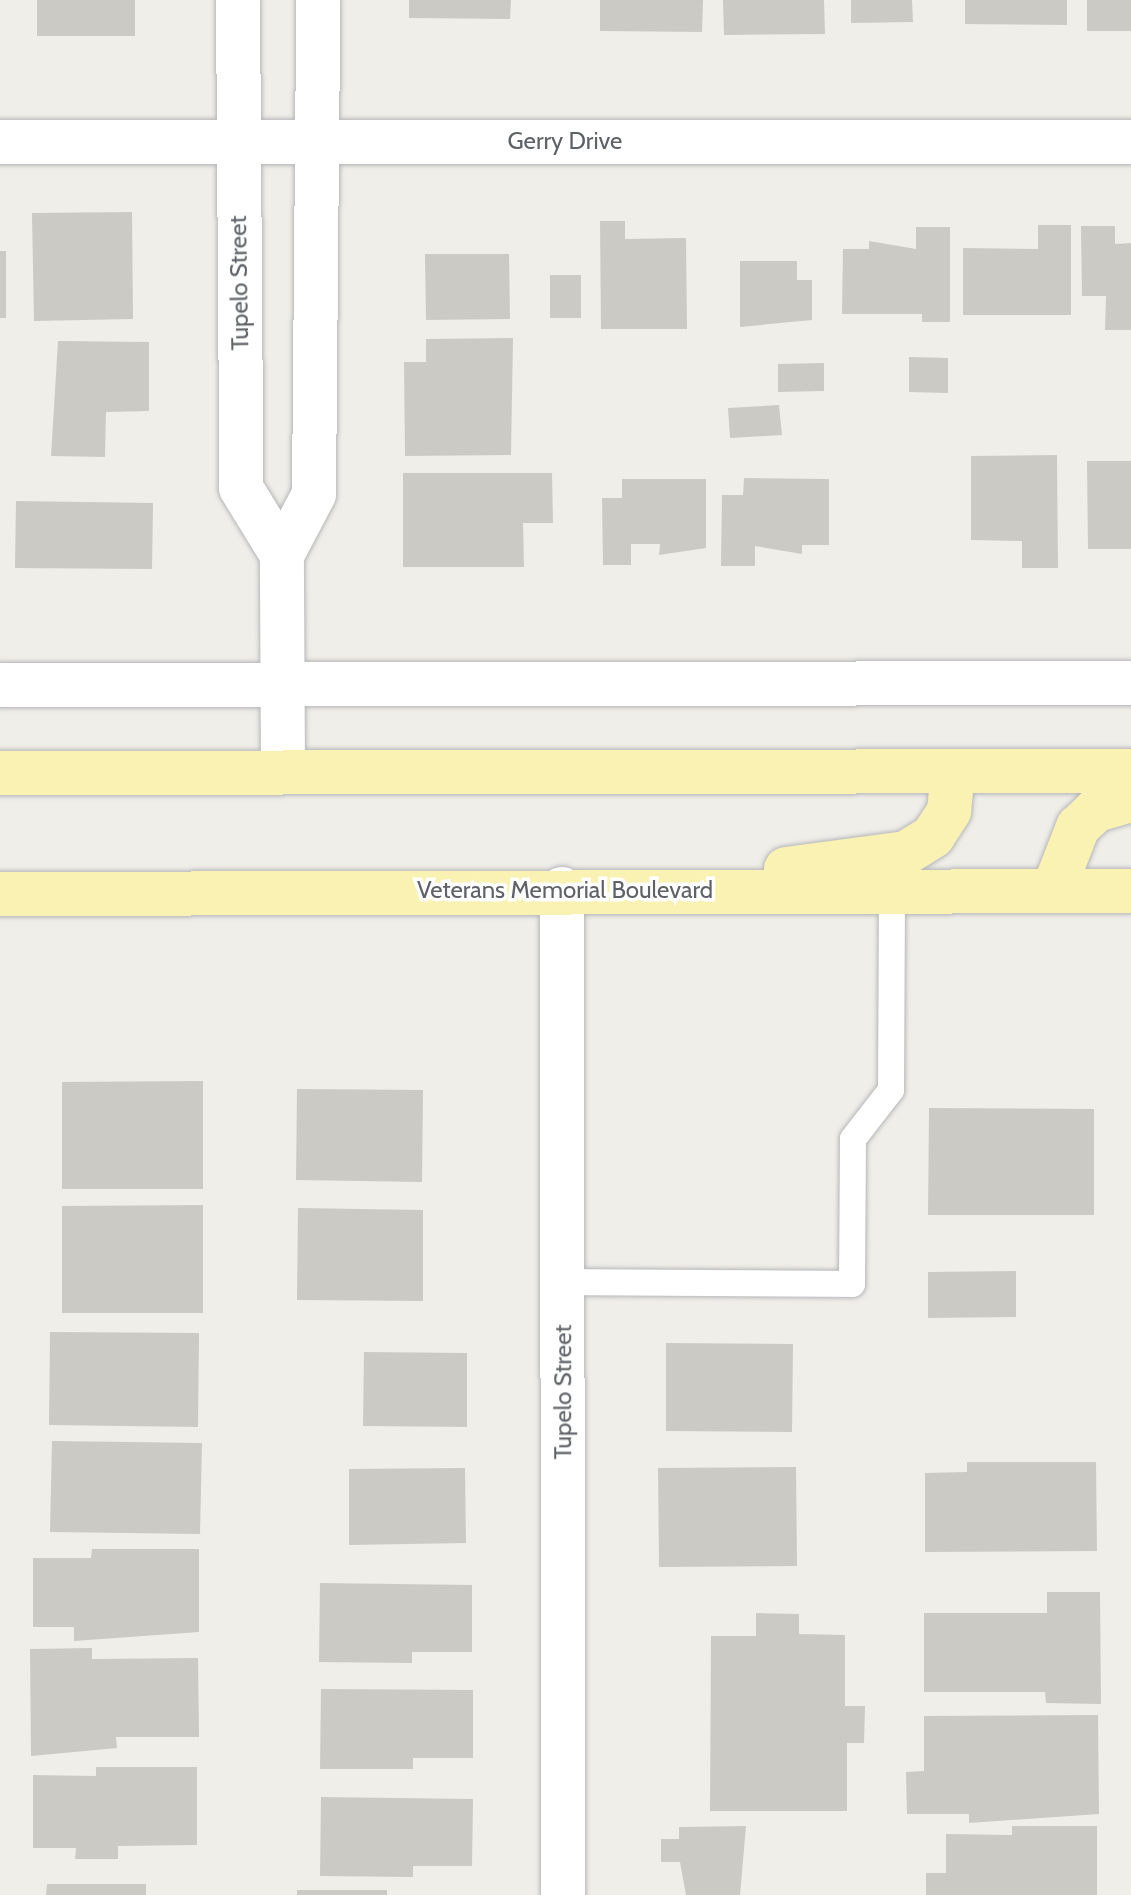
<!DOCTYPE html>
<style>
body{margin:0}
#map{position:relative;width:1131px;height:1895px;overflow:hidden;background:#f0eee8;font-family:Cabin,sans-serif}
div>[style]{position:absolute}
.building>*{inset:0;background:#cccac4}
.roads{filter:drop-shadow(0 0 2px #b5b7bb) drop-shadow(0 0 2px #b5b7bb)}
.service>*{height:26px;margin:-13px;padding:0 13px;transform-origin:13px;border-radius:13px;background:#fff}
.minor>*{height:44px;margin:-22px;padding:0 22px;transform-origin:22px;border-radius:22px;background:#fff}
.primary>*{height:44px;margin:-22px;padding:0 22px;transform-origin:22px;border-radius:22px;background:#faf2b3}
span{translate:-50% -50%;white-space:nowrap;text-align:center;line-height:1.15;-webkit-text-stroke:7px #fff;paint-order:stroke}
.street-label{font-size:24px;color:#5f6267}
</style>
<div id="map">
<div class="building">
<div style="clip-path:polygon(37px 0,135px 0,135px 36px,37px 36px)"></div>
<div style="clip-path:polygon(409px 0,511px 0,510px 19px,409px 18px)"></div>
<div style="clip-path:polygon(600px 0,703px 0,702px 32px,600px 31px)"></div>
<div style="clip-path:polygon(723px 0,824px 0,825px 34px,724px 35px)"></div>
<div style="clip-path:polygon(851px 0,912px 0,913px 22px,851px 23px)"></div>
<div style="clip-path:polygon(965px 0,1067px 0,1067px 25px,965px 24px)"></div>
<div style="clip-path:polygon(1087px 0,1131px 0,1131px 31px,1087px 31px)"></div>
<div style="clip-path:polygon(132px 212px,133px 319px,34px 321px,32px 213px)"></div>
<div style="clip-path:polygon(600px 221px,625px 221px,625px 239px,686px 238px,687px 329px,601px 329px)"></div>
<div style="clip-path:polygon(1038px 225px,1071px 225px,1071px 315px,963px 315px,963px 248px,1038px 249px)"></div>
<div style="clip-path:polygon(1081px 226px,1115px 226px,1115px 244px,1131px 243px,1131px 330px,1105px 330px,1106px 296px,1082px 296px)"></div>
<div style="clip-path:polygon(916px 227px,950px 227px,950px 322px,922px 322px,922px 314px,842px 314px,843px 249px,869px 249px,869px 241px,916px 249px)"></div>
<div style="clip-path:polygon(0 251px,6px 251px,6px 318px,0 318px)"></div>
<div style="clip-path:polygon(425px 254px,509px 254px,510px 319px,426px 320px)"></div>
<div style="clip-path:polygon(740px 261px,797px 261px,797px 280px,812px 280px,812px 320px,740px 327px)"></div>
<div style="clip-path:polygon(550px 275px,581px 275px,581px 318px,550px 318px)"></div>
<div style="clip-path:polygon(513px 338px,511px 455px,405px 456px,404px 362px,426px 362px,426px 339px)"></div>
<div style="clip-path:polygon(58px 341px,149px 342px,149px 411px,106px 412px,105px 457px,51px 456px)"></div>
<div style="clip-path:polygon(909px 357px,948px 358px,948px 393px,909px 392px)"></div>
<div style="clip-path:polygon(824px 363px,824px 391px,778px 392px,778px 364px)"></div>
<div style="clip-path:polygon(779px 405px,782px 435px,730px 438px,728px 408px)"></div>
<div style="clip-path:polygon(1057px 455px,1058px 568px,1022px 568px,1022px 541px,971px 540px,971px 456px)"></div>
<div style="clip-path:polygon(1087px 461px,1131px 461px,1131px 549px,1088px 549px)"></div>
<div style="clip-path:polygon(403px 473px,552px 473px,553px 523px,523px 523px,524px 567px,403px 567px)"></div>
<div style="clip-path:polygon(744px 478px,829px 479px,829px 545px,802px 545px,802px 554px,755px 546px,755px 566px,721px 566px,722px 495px,743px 495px)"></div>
<div style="clip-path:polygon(622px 479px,706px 479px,706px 548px,659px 555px,660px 544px,631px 544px,631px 565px,603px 565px,602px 498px,622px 498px)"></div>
<div style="clip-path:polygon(16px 501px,153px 503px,152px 569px,15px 568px)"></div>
<div style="clip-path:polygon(203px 1081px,203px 1189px,62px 1189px,62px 1082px)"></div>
<div style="clip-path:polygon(297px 1089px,423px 1090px,422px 1182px,296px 1180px)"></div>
<div style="clip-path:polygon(929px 1108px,1094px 1109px,1094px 1215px,928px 1215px)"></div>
<div style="clip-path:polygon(203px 1205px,203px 1313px,62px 1313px,62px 1206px)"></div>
<div style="clip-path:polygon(298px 1208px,423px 1210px,423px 1301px,297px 1300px)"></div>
<div style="clip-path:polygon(1016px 1271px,1016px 1317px,928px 1318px,928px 1272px)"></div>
<div style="clip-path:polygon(50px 1332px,199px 1333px,198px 1427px,49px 1425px)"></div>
<div style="clip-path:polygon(666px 1343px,793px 1344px,792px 1432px,666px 1431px)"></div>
<div style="clip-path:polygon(364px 1352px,467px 1353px,467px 1427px,363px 1426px)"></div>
<div style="clip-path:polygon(52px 1441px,202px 1443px,200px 1534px,50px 1532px)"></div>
<div style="clip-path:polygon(967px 1462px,1096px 1462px,1097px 1551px,925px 1552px,925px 1473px,967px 1472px)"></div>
<div style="clip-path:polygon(796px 1467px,797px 1566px,659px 1567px,658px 1468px)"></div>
<div style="clip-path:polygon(465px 1468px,466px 1543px,349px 1545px,349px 1469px)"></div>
<div style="clip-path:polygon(92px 1549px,199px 1549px,199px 1632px,74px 1641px,74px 1627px,33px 1627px,33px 1558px,91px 1558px)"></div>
<div style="clip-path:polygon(320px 1583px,472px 1585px,472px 1652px,412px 1652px,412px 1663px,319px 1662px)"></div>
<div style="clip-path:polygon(1047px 1592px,1100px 1592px,1101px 1704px,1046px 1703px,1045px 1692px,924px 1692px,924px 1613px,1047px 1613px)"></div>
<div style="clip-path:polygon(756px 1613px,799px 1614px,799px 1634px,845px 1635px,845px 1706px,865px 1706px,864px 1743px,847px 1743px,847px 1811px,710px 1811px,711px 1636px,756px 1636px)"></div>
<div style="clip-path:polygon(92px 1648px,92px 1659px,198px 1658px,199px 1737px,116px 1737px,117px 1748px,31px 1756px,30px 1649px)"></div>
<div style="clip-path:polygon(321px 1689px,473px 1690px,473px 1758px,413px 1758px,413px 1769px,320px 1769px)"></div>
<div style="clip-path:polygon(1098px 1715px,1099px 1814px,969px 1823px,969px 1814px,907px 1814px,906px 1772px,924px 1771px,924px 1716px)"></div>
<div style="clip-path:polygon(96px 1767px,197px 1767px,197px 1845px,118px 1846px,118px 1859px,75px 1859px,76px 1848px,33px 1848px,33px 1775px,96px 1776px)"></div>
<div style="clip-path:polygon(321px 1797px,473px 1799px,472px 1866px,413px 1866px,413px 1877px,320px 1876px)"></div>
<div style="clip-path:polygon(746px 1826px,740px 1895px,686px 1895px,680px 1862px,661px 1862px,661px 1839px,679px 1839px,679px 1827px)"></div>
<div style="clip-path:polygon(1012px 1826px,1097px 1826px,1097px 1895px,926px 1895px,926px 1873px,946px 1873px,946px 1834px,1012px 1835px)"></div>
<div style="clip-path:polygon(47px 1884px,146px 1884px,146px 1895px,46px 1895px)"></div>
<div style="clip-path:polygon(297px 1890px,387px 1890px,387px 1895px,297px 1895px)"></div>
</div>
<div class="roads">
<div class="service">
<div style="left:563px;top:1282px;width:289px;rotate:0.4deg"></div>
<div style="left:852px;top:1284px;width:145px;rotate:-89.6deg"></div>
<div style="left:853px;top:1139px;width:62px;rotate:-52.2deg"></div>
<div style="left:891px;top:1090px;width:199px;rotate:-89.7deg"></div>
</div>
<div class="minor">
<div style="left:238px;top:0;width:488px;rotate:89.6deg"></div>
<div style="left:241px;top:488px;width:79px;rotate:58.5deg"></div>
<div style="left:0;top:142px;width:1131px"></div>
<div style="left:0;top:685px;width:1131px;rotate:-0.1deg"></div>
<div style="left:283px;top:771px;width:216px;rotate:-90.3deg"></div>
<div style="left:282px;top:555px;width:69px;rotate:-62.3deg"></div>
<div style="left:314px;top:494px;width:494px;rotate:-89.5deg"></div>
<div style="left:562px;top:889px;width:1006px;rotate:89.94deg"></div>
</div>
<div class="primary">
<div style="left:0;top:773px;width:1131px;rotate:-0.1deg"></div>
<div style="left:786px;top:869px;width:121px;rotate:-7.6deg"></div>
<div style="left:906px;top:853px;width:32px;rotate:-32deg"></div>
<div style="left:933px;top:836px;width:30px;rotate:-57deg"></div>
<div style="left:949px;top:811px;width:40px;rotate:-84.3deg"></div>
<div style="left:1053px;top:891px;width:69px;rotate:-68.7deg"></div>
<div style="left:1078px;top:827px;width:25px;rotate:-43deg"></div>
<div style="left:1096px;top:810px;width:36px;rotate:-16deg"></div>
<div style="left:0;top:894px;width:1131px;rotate:-0.15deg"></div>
</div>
</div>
<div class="street-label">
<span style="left:565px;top:141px">Gerry Drive</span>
<span style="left:239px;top:283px;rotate:-91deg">Tupelo Street</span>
<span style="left:565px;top:890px">Veterans Memorial Boulevard</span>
<span style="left:563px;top:1392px;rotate:-90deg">Tupelo Street</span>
</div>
</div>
